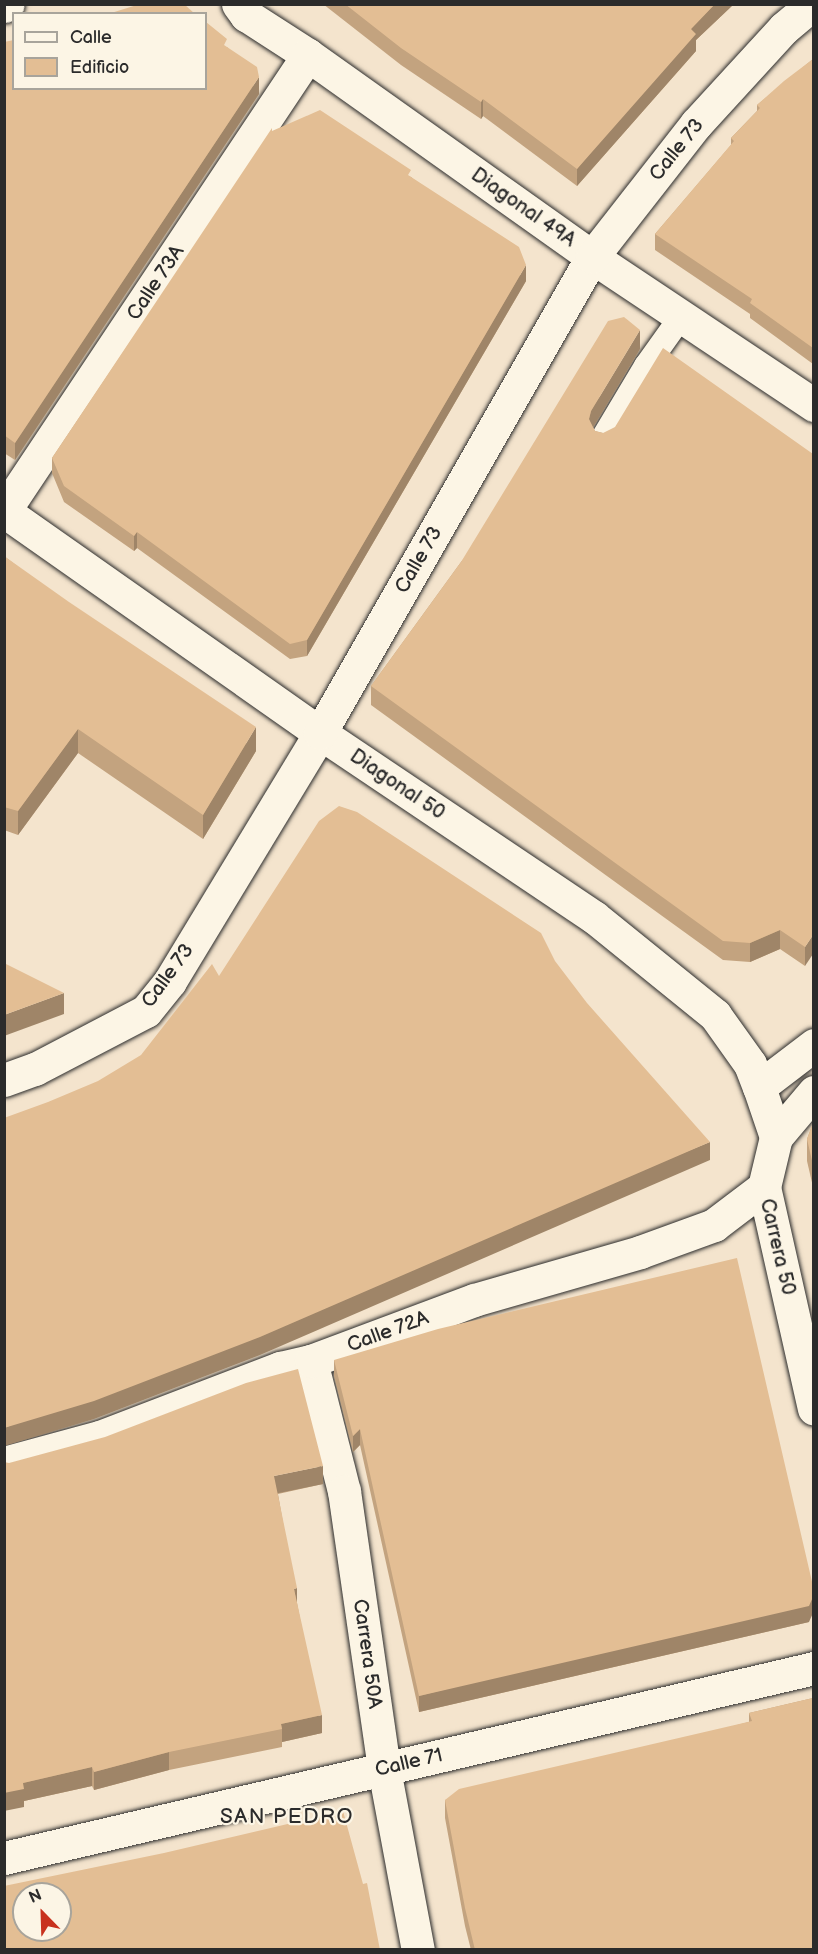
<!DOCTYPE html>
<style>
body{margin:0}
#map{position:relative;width:818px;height:1954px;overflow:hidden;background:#f4e4cd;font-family:"Balsamiq Sans",sans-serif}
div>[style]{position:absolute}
.roads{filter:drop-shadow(0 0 2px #2b2b2b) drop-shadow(0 0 2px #2b2b2b)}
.service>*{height:24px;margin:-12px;padding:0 12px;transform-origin:12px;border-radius:12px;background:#fcf5e5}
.minor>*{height:33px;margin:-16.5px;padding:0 16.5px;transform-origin:16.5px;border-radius:16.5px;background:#fcf5e5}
.tertiary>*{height:33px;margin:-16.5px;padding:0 16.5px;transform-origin:16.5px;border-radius:16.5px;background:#fcf5e5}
.wall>*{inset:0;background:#c3a37f}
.shaded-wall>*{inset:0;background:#9f8568}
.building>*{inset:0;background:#e3be94}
span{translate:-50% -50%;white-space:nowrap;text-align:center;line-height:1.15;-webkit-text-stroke:4.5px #fcf5e5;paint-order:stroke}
.street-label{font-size:20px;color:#2b2b2b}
.neighbourhood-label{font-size:21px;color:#2b2b2b;letter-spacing:1.5px}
.frame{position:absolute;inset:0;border:6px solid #2b2b2b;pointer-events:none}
.legend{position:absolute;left:12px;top:12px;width:195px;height:78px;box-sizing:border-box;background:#fcf5e5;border:2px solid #a8a49b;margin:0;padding:8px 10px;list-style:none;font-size:18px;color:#2b2b2b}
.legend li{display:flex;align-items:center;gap:12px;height:30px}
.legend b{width:30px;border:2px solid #a8a49b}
.north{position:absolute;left:12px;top:1882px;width:60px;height:60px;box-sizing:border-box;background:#fcf5e5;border:2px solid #a8a49b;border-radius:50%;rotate:337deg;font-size:16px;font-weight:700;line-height:24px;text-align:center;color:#2b2b2b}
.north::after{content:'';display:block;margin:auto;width:21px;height:27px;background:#c8321e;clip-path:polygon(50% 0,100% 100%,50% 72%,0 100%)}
</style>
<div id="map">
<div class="roads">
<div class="service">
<div style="left:603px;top:438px;width:84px;rotate:-59.2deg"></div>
<div style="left:646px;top:366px;width:60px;rotate:-54.5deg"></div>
</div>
<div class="minor">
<div style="left:238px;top:4px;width:14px;rotate:54deg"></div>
<div style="left:246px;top:15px;width:74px;rotate:32.8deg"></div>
<div style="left:308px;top:55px;width:349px;rotate:35.4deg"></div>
<div style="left:592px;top:257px;width:267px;rotate:33.7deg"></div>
<div style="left:4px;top:6px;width:4px;rotate:-27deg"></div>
<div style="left:4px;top:511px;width:386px;rotate:35.1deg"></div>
<div style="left:320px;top:733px;width:330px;rotate:33.9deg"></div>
<div style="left:594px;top:917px;width:156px;rotate:39deg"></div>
<div style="left:715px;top:1015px;width:60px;rotate:54.5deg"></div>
<div style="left:750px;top:1064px;width:25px;rotate:69deg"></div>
<div style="left:4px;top:511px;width:548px;rotate:-56.31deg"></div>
<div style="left:311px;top:1361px;width:134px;rotate:75.8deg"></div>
<div style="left:344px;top:1491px;width:281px;rotate:81.8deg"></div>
<div style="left:384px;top:1769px;width:184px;rotate:79.4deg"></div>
<div style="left:4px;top:1463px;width:99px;rotate:-15.2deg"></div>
<div style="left:100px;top:1437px;width:193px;rotate:-21deg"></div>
<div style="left:280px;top:1368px;width:32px;rotate:-13deg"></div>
<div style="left:311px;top:1361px;width:174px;rotate:-20.5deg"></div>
<div style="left:474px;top:1300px;width:173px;rotate:-16.1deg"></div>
<div style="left:640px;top:1252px;width:79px;rotate:-20deg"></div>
<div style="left:714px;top:1225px;width:63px;rotate:-37.2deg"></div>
<div style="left:4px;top:1858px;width:832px;rotate:-13.2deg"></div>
</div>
<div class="tertiary">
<div style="left:814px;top:1045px;width:69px;rotate:142.6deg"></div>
<div style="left:759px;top:1087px;width:53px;rotate:71.2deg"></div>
<div style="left:776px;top:1137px;width:51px;rotate:103.5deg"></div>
<div style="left:764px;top:1187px;width:227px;rotate:77.3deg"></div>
<div style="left:4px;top:1080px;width:33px;rotate:-20deg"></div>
<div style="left:35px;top:1069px;width:125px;rotate:-27.6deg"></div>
<div style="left:146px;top:1011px;width:38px;rotate:-51deg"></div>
<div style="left:170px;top:981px;width:290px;rotate:-58.8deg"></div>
<div style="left:320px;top:733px;width:548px;rotate:-60.26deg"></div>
<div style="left:592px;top:257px;width:169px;rotate:-52deg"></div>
<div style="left:696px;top:124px;width:130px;rotate:-47.5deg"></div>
<div style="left:784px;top:28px;width:38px;rotate:-40deg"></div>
<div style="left:776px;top:1137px;width:59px;rotate:-49.8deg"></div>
</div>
</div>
<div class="wall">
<div style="clip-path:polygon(323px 4px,734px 4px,696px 40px,696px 51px,577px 186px,483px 116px,481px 119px,401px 65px)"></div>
<div style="clip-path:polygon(4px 42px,227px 47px,259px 94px,15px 460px,4px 453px)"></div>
<div style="clip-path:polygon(813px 59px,813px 364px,750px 318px,750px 314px,655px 250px,655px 234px,731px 145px,731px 138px,757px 111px,757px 105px)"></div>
<div style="clip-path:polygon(272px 131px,411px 177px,526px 281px,307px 656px,290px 659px,137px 548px,134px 551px,64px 502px,52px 473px,52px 458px)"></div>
<div style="clip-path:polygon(640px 349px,593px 427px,595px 431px,603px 433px,813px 454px,805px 966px,780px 949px,750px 962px,723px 960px,371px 705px,371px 686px,461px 562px)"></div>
<div style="clip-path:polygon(4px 556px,256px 751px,203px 839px,78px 753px,18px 835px,4px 830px)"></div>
<div style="clip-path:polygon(813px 1123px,813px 1187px,807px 1161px,807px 1139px)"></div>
<div style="clip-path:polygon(334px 1360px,809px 1622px,419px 1712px,360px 1445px,353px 1452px,334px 1376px)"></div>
<div style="clip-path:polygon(9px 1463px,323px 1484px,278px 1494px,297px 1603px,322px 1733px,282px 1742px,282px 1747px,169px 1770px,94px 1790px,92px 1786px,24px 1801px,24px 1807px)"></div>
<div style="clip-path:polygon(813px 1698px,813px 1950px,471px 1950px,465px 1926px,445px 1818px,445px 1800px,749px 1722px,749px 1713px)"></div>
</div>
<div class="shaded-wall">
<div style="clip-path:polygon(715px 4px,734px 4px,696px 40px,696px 51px,577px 186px,577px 169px,691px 29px)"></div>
<div style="clip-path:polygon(259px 77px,259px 94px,15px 460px,15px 443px)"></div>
<div style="clip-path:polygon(483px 99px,483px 116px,481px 119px,481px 102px)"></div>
<div style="clip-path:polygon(526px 265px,526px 281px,307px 656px,307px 640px)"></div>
<div style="clip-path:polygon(640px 330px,640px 349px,591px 431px,589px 419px,591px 411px)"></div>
<div style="clip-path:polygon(137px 532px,137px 548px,134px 551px,134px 536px)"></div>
<div style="clip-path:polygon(256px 727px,256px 751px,203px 839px,203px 815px)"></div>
<div style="clip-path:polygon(78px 729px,78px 753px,18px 835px,18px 811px)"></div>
<div style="clip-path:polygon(780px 930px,780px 949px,750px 962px,750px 943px)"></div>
<div style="clip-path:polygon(813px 935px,813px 954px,805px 966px,805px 947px)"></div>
<div style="clip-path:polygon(64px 993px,64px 1014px,4px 1036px,4px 1015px)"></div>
<div style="clip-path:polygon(710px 1142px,710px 1160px,260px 1355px,94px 1419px,4px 1446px,4px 1428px)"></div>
<div style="clip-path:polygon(360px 1429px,360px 1445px,353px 1452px,353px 1436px)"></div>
<div style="clip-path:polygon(323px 1466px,323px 1484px,274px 1494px,274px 1476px)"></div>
<div style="clip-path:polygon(297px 1588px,297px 1606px,294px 1589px)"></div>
<div style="clip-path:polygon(813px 1597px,813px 1613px,809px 1622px,419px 1712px,419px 1696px)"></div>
<div style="clip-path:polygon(322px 1715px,322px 1733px,282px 1742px,282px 1729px,281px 1724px)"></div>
<div style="clip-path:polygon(169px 1752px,169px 1770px,94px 1790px,94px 1772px)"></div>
<div style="clip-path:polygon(92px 1767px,92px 1786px,24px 1801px,24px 1807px,4px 1811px,4px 1793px,23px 1783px)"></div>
</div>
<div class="building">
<div style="clip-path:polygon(140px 4px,184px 4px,195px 14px,108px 14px)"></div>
<div style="clip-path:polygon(345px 4px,715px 4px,691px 29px,696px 34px,577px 169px,483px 99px,481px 102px,401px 48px)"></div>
<div style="clip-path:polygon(206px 22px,227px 39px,224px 45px,257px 67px,259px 77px,15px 443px,4px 435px,4px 42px,14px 40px,14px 88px,206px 88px)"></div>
<div style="clip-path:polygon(813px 59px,813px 348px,750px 303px,752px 299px,655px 234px,734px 141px,731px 138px,760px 108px,757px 105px,784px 81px)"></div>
<div style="clip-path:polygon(320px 110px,411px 170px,408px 175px,519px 247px,526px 265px,307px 640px,290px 644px,137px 532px,134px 536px,64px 486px,52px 458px,272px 128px,272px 131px)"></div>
<div style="clip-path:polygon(624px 317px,640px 330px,591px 411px,589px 419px,595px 431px,603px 433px,615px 427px,663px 348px,813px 454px,813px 935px,805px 947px,780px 930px,750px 943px,723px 941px,371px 686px,461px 562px,608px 321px)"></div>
<div style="clip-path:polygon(4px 556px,69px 602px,256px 727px,203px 815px,78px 729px,18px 811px,4px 807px)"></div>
<div style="clip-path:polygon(339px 806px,357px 812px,541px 933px,555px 961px,587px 1003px,710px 1142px,260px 1337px,94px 1401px,4px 1428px,4px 1118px,48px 1102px,98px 1081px,141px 1055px,212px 964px,219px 976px,319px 821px)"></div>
<div style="clip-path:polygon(4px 963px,64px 993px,4px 1015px)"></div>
<div style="clip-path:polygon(813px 1123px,813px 1165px,807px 1139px)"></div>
<div style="clip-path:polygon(737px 1258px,813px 1586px,813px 1597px,809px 1606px,419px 1696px,360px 1429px,353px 1436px,334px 1360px,438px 1329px)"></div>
<div style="clip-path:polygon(298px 1369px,323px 1466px,274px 1476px,297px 1588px,294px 1589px,322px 1715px,281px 1724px,282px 1729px,169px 1752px,94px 1772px,92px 1767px,23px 1783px,24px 1789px,4px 1793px,4px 1462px,9px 1463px,105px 1437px,246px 1383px)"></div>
<div style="clip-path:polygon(813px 1698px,813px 1950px,475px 1950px,465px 1908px,445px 1800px,459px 1789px,752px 1721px,749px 1713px)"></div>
<div style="clip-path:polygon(evenodd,343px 1811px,363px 1884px,367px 1883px,380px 1950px,4px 1950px,4px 1886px,164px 1853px,343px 1811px,24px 1894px,60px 1894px,60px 1930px,24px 1930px,24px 1894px)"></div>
</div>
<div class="street-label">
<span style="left:677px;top:150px;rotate:-51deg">Calle 73</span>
<span style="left:523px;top:208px;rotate:35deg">Diagonal 49A</span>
<span style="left:156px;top:283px;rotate:-56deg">Calle 73A</span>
<span style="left:419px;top:560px;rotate:-60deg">Calle 73</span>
<span style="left:397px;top:785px;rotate:34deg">Diagonal 50</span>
<span style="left:168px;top:976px;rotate:-54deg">Calle 73</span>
<span style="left:777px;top:1247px;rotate:77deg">Carrera 50</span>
<span style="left:388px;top:1332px;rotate:-20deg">Calle 72A</span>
<span style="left:367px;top:1654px;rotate:82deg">Carrera 50A</span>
<span style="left:409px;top:1763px;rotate:-13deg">Calle 71</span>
</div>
<div class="neighbourhood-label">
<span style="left:287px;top:1817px">SAN PEDRO</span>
</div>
<div class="frame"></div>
<ul class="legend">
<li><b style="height:8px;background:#fcf5e5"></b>Calle</li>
<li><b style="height:16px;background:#e3be94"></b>Edificio</li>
</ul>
<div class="north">N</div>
</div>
